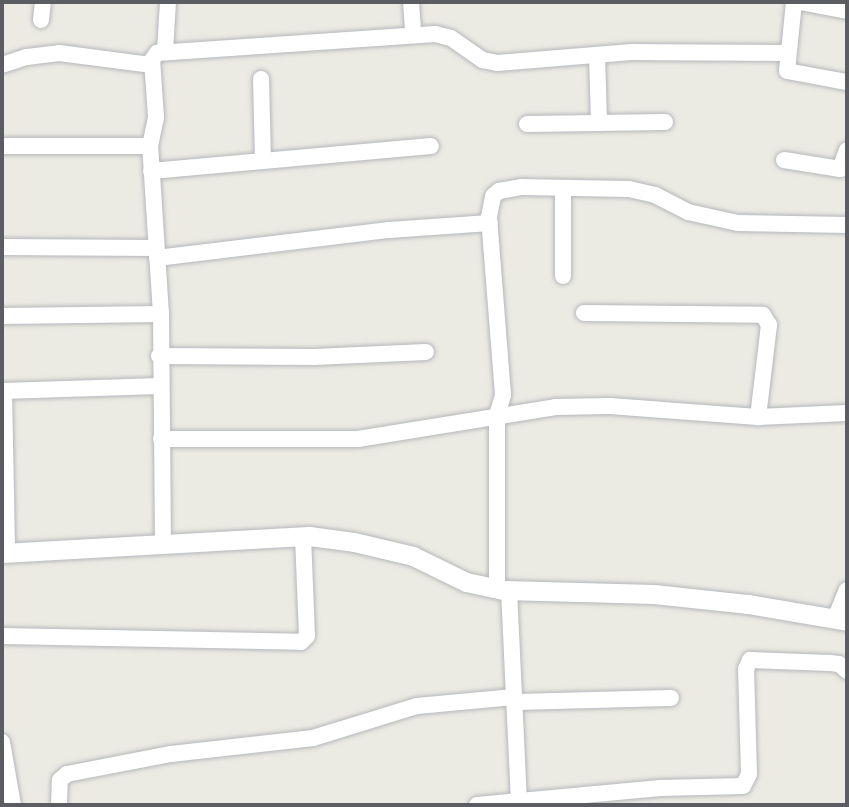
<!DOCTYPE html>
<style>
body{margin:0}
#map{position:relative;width:849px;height:807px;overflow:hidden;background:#ecebe3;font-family:"Open Sans",sans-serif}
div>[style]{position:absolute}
.roads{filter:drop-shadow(0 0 2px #b5b7bb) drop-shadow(0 0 2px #b5b7bb)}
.minor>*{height:16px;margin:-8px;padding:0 8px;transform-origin:8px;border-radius:8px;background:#fff}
.tertiary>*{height:19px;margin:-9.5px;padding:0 9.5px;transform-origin:9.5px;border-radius:9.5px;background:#fff}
span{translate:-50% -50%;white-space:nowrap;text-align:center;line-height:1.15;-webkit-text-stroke:5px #fff;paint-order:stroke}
.frame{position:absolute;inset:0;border:4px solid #5b5d62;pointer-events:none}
</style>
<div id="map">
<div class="roads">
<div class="minor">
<div style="left:411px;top:2px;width:32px;rotate:86deg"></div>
<div style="left:794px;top:2px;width:69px;rotate:95.8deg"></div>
<div style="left:787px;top:71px;width:61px;rotate:10.4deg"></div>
<div style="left:800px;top:2px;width:48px;rotate:10.8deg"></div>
<div style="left:41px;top:20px;width:18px;rotate:-84deg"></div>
<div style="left:165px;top:51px;width:49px;rotate:-86.5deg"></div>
<div style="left:597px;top:55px;width:68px;rotate:88.3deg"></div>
<div style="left:2px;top:65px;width:26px;rotate:-18deg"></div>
<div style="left:27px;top:57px;width:32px;rotate:-7deg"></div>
<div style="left:59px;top:53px;width:94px;rotate:7.4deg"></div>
<div style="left:261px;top:79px;width:80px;rotate:88.6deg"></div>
<div style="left:527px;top:124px;width:138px;rotate:-0.8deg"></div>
<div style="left:2px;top:146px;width:148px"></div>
<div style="left:784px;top:160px;width:57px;rotate:9.1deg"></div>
<div style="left:840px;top:169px;width:20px;rotate:-70deg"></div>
<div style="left:151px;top:171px;width:281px;rotate:-5.1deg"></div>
<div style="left:563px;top:188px;width:88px;rotate:90deg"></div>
<div style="left:2px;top:247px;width:154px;rotate:0.4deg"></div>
<div style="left:157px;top:258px;width:234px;rotate:-6.9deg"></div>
<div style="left:389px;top:230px;width:101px;rotate:-4deg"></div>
<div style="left:584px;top:313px;width:179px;rotate:0.6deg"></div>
<div style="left:763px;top:315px;width:12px;rotate:59deg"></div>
<div style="left:769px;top:325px;width:93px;rotate:96.8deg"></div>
<div style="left:2px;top:316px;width:159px;rotate:-0.7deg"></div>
<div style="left:159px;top:356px;width:155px;rotate:0.4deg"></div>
<div style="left:314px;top:357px;width:112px;rotate:-2.6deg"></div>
<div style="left:2px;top:391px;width:158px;rotate:-1.8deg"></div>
<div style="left:4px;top:391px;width:161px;rotate:88.9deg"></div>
<div style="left:161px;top:439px;width:197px"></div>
<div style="left:358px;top:439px;width:200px;rotate:-9.2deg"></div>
<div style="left:555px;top:407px;width:55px;rotate:-1deg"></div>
<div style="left:610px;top:406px;width:148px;rotate:4.3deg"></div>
<div style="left:758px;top:417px;width:89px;rotate:-2.6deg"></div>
<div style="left:163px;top:542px;width:228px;rotate:-90.5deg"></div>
<div style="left:161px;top:314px;width:168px;rotate:-93.7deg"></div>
<div style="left:150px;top:146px;width:30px;rotate:-78deg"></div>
<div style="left:156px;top:117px;width:57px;rotate:-94deg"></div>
<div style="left:152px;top:60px;width:9px;rotate:-54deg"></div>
<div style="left:157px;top:53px;width:279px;rotate:-3.9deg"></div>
<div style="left:435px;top:34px;width:16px;rotate:14deg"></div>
<div style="left:451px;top:38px;width:39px;rotate:35deg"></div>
<div style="left:483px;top:60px;width:14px;rotate:12deg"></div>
<div style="left:497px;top:63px;width:135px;rotate:-4.7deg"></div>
<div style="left:632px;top:52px;width:156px;rotate:0.4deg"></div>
<div style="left:497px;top:588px;width:173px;rotate:-90deg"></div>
<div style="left:497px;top:415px;width:21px;rotate:-73deg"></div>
<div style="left:503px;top:395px;width:179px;rotate:-94.5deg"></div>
<div style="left:489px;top:217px;width:21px;rotate:-79deg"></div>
<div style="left:493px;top:196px;width:8px;rotate:-40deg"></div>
<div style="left:499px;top:191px;width:22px;rotate:-10deg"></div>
<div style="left:521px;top:187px;width:108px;rotate:1.1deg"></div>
<div style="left:629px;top:189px;width:27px;rotate:13deg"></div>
<div style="left:655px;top:195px;width:37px;rotate:27deg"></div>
<div style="left:688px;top:212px;width:51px;rotate:12.4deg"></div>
<div style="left:738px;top:223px;width:109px;rotate:1.1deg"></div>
<div style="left:509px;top:590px;width:215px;rotate:87.3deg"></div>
<div style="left:835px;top:619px;width:31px;rotate:-68deg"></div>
<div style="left:2px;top:636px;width:299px;rotate:1.1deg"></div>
<div style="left:301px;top:642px;width:8px;rotate:-45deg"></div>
<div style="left:307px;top:636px;width:99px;rotate:-92.3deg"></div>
<div style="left:514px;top:702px;width:157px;rotate:-1.5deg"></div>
<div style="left:2px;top:742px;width:64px;rotate:80.1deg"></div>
<div style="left:59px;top:805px;width:25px;rotate:-88deg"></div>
<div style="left:60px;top:780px;width:9px;rotate:-41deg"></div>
<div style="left:67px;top:774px;width:106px;rotate:-10.9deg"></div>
<div style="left:171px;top:754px;width:143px;rotate:-6.4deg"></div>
<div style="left:313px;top:738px;width:109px;rotate:-17.1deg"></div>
<div style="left:417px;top:706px;width:97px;rotate:-5.3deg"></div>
<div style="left:477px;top:805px;width:184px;rotate:-5.3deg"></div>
<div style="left:660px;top:788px;width:83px;rotate:-1.4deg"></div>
<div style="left:743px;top:786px;width:13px;rotate:-63deg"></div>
<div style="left:749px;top:774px;width:105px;rotate:-91.6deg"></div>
<div style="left:746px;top:669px;width:10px;rotate:-66deg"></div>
<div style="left:750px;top:660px;width:80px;rotate:2.1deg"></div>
<div style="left:830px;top:663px;width:9px;rotate:6deg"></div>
<div style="left:839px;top:664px;width:11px;rotate:41deg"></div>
</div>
<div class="tertiary">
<div style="left:2px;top:553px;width:307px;rotate:-3.2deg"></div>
<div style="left:309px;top:536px;width:45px;rotate:7.6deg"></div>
<div style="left:354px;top:542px;width:61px;rotate:13.3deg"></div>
<div style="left:413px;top:556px;width:59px;rotate:26.1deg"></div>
<div style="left:466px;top:582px;width:39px;rotate:12deg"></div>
<div style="left:504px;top:590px;width:150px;rotate:1.5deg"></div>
<div style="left:654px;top:594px;width:95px;rotate:6.1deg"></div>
<div style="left:748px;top:604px;width:100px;rotate:9.7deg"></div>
</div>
</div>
<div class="frame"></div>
</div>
